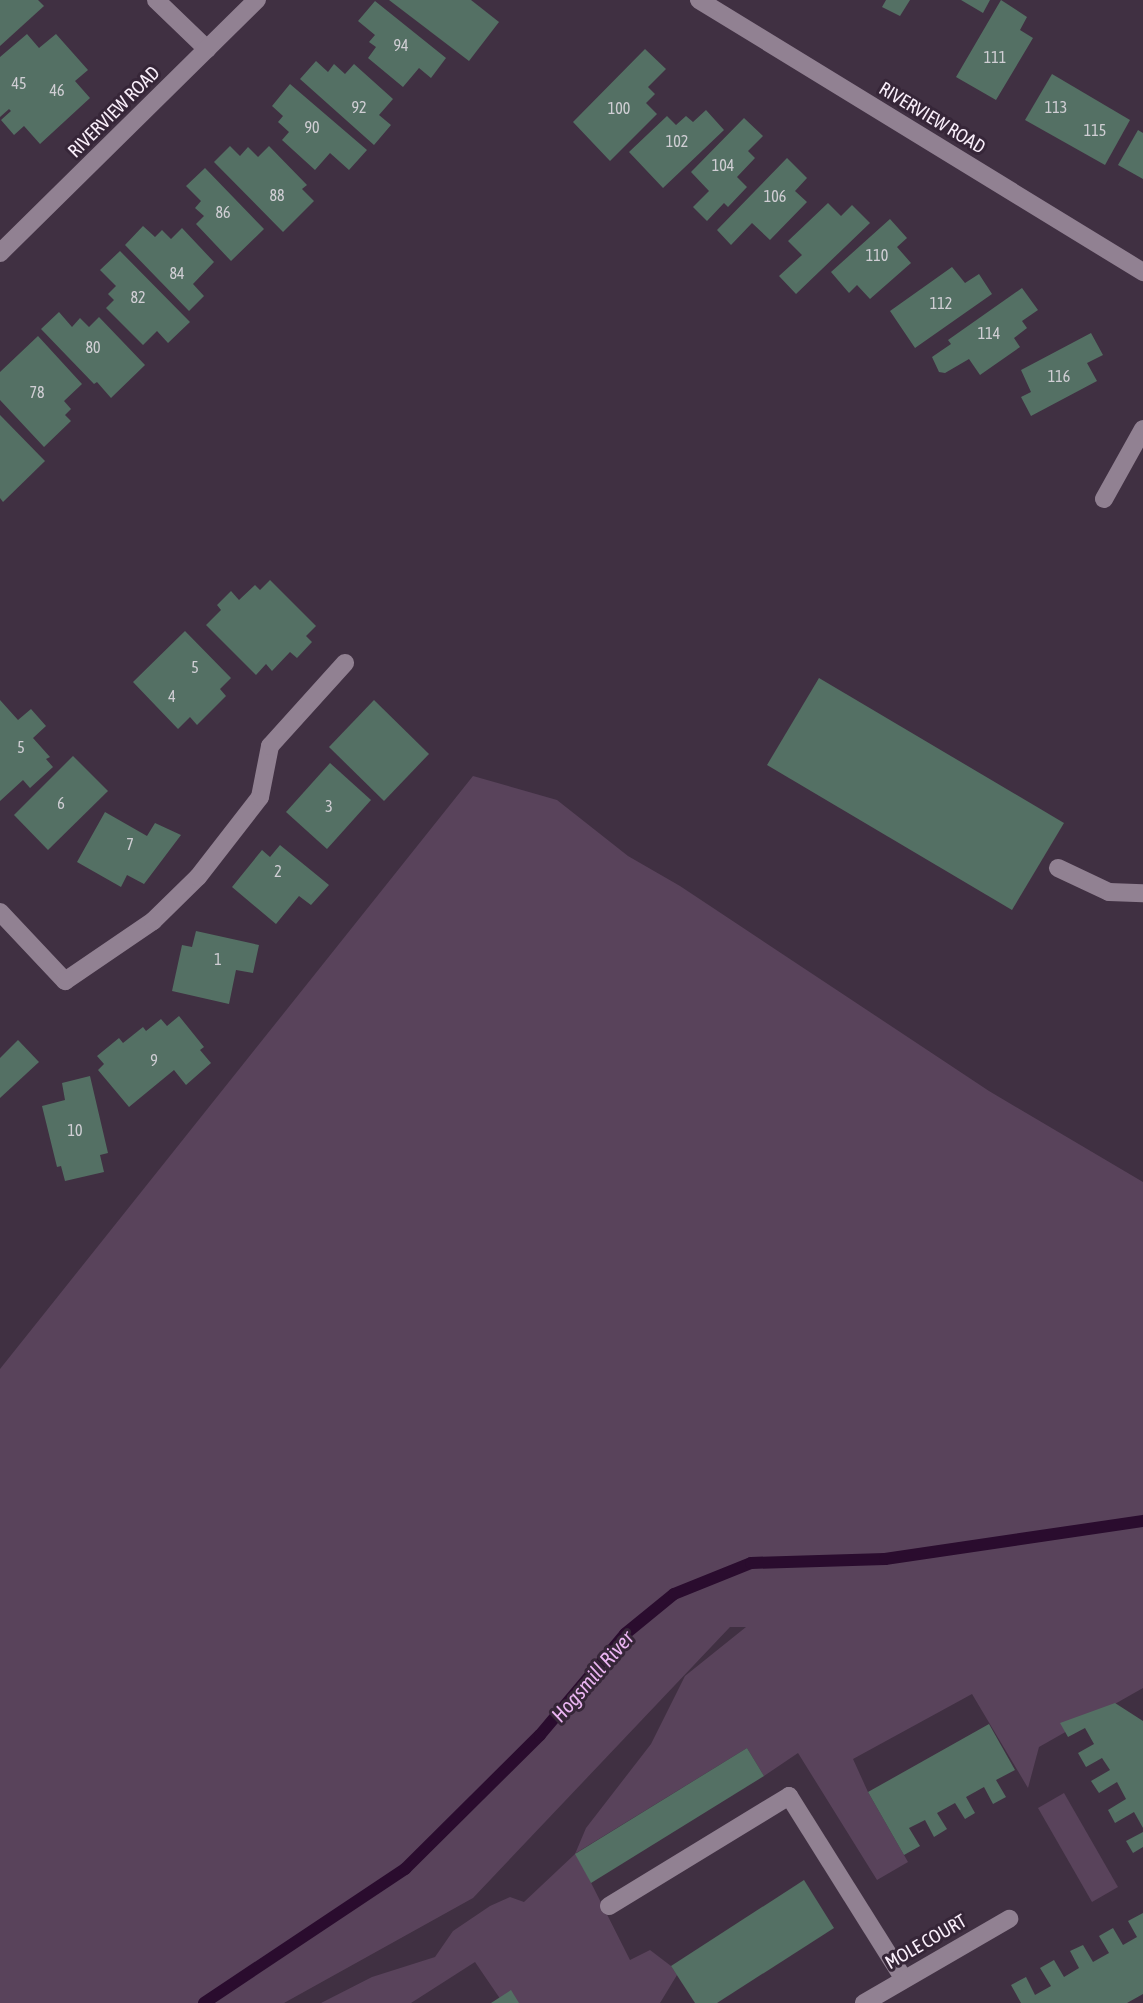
<!DOCTYPE html>
<style>
body{margin:0}
#map{position:relative;width:1143px;height:2003px;overflow:hidden;background:#403042;font-family:"Asap Condensed",sans-serif}
div>[style]{position:absolute}
.green>*{inset:0;background:#59435b}
.stream>*{height:12px;margin:-6px;padding:0 6px;transform-origin:6px;border-radius:6px;background:#2a0c2e}
.building>*{inset:0;background:#547064}
.minor>*{height:18px;margin:-9px;padding:0 9px;transform-origin:9px;border-radius:9px;background:#918192}
span{translate:-50% -50%;white-space:nowrap;text-align:center;line-height:1.15;-webkit-text-stroke:6px #362638;paint-order:stroke}
.number-label{font-size:16px;color:#d0ced4}
.number-label span{-webkit-text-stroke-width:0}
.street-label{font-size:19px;color:#f9eefa}
.water-label{font-size:21px;color:#eab4f1;font-style:italic}
</style>
<div id="map">
<div class="green">
<div style="clip-path:polygon(473px 776px,557px 800px,628px 856px,680px 886px,989px 1091px,1143px 1182px,1143px 1688px,1039px 1747px,1028px 1788px,972px 1694px,853px 1759px,868px 1792px,908px 1862px,877px 1880px,798px 1753px,764px 1776px,747px 1748px,576px 1853px,630px 1960px,650px 1950px,671px 1966px,677px 1975px,660px 2003px,503px 2003px,475px 1962px,411px 2003px,321px 2003px,372px 1977px,435px 1957px,453px 1931px,490px 1906px,510px 1897px,524px 1902px,575px 1854px,586px 1828px,651px 1744px,685px 1676px,746px 1627px,730px 1627px,473px 1898px,284px 2003px,0 2003px,0 1369px)"></div>
<div style="clip-path:polygon(1064px 1793px,1118px 1887px,1092px 1902px,1038px 1808px)"></div>
</div>
<div class="stream">
<div style="left:204px;top:2003px;width:242px;rotate:-33.7deg"></div>
<div style="left:405px;top:1869px;width:190px;rotate:-44.8deg"></div>
<div style="left:540px;top:1735px;width:132px;rotate:-49.9deg"></div>
<div style="left:625px;top:1634px;width:63px;rotate:-39.2deg"></div>
<div style="left:674px;top:1594px;width:83px;rotate:-21.9deg"></div>
<div style="left:751px;top:1563px;width:134px;rotate:-1.7deg"></div>
<div style="left:885px;top:1559px;width:261px;rotate:-8.4deg"></div>
</div>
<div class="building">
<div style="clip-path:polygon(0 0,38px 0,44px 6px,0 46px)"></div>
<div style="clip-path:polygon(389px 0,471px 0,499px 22px,469px 61px)"></div>
<div style="clip-path:polygon(886px 0,910px 0,900px 16px,882px 7px)"></div>
<div style="clip-path:polygon(961px 0,990px 0,983px 13px)"></div>
<div style="clip-path:polygon(1001px 0,1027px 17px,1020px 30px,1033px 38px,996px 100px,956px 77px)"></div>
<div style="clip-path:polygon(375px 1px,446px 58px,431px 78px,419px 68px,403px 87px,368px 58px,376px 47px,369px 42px,375px 35px,358px 21px)"></div>
<div style="clip-path:polygon(27px 34px,39px 48px,56px 34px,88px 70px,75px 81px,90px 98px,40px 144px,24px 126px,14px 135px,1px 120px,11px 111px,9px 109px,0 117px,0 57px)"></div>
<div style="clip-path:polygon(645px 49px,666px 69px,648px 87px,655px 94px,646px 103px,657px 114px,610px 161px,573px 122px)"></div>
<div style="clip-path:polygon(316px 61px,328px 72px,334px 64px,345px 74px,354px 64px,393px 99px,379px 115px,391px 125px,374px 145px,300px 79px)"></div>
<div style="clip-path:polygon(1052px 74px,1130px 120px,1105px 165px,1025px 120px)"></div>
<div style="clip-path:polygon(290px 84px,367px 150px,349px 170px,330px 153px,315px 170px,282px 140px,289px 132px,278px 122px,283px 116px,272px 106px)"></div>
<div style="clip-path:polygon(706px 110px,724px 130px,663px 188px,629px 152px,667px 116px,676px 125px,686px 116px,693px 122px)"></div>
<div style="clip-path:polygon(744px 118px,763px 136px,748px 151px,755px 158px,737px 177px,747px 187px,728px 207px,724px 203px,707px 221px,693px 207px,709px 191px,691px 172px)"></div>
<div style="clip-path:polygon(1138px 130px,1143px 133px,1143px 179px,1118px 165px)"></div>
<div style="clip-path:polygon(230px 146px,240px 156px,248px 147px,258px 157px,269px 146px,307px 185px,302px 189px,314px 201px,283px 232px,214px 162px)"></div>
<div style="clip-path:polygon(787px 158px,807px 178px,795px 191px,807px 202px,770px 240px,752px 223px,731px 245px,717px 230px)"></div>
<div style="clip-path:polygon(205px 168px,264px 229px,231px 261px,196px 224px,204px 216px,195px 208px,201px 201px,186px 186px)"></div>
<div style="clip-path:polygon(828px 203px,841px 216px,852px 205px,870px 223px,796px 294px,779px 276px,802px 255px,788px 241px)"></div>
<div style="clip-path:polygon(890px 219px,907px 238px,897px 247px,911px 263px,870px 299px,857px 285px,849px 293px,831px 272px)"></div>
<div style="clip-path:polygon(143px 226px,155px 237px,162px 230px,171px 239px,182px 228px,214px 262px,193px 284px,204px 296px,189px 311px,125px 245px)"></div>
<div style="clip-path:polygon(120px 251px,190px 322px,168px 343px,157px 331px,143px 345px,106px 308px,114px 300px,108px 294px,116px 286px,100px 270px)"></div>
<div style="clip-path:polygon(952px 267px,965px 283px,979px 274px,992px 294px,915px 348px,890px 311px)"></div>
<div style="clip-path:polygon(1022px 288px,1038px 310px,1022px 321px,1027px 328px,1014px 338px,1020px 347px,980px 375px,969px 359px,945px 373px,939px 372px,932px 357px,951px 344px,948px 340px)"></div>
<div style="clip-path:polygon(59px 312px,72px 327px,80px 318px,89px 327px,99px 317px,145px 365px,111px 398px,97px 382px,94px 384px,41px 329px)"></div>
<div style="clip-path:polygon(1091px 333px,1103px 355px,1087px 363px,1097px 381px,1031px 416px,1021px 397px,1031px 392px,1021px 370px)"></div>
<div style="clip-path:polygon(38px 336px,82px 384px,64px 401px,71px 409px,65px 415px,71px 421px,44px 447px,0 400px,0 372px)"></div>
<div style="clip-path:polygon(0 415px,45px 461px,3px 502px,0 498px)"></div>
<div style="clip-path:polygon(270px 580px,316px 626px,306px 636px,312px 642px,297px 658px,290px 652px,272px 671px,266px 664px,256px 675px,206px 625px,221px 610px,217px 605px,231px 591px,239px 600px,255px 585px,260px 590px)"></div>
<div style="clip-path:polygon(185px 631px,231px 678px,220px 689px,226px 696px,197px 725px,190px 717px,178px 729px,133px 682px)"></div>
<div style="clip-path:polygon(819px 678px,1064px 823px,1012px 910px,767px 765px)"></div>
<div style="clip-path:polygon(0 700px,18px 720px,31px 709px,46px 726px,33px 738px,50px 757px,46px 759px,53px 767px,30px 788px,23px 780px,0 801px)"></div>
<div style="clip-path:polygon(374px 700px,429px 754px,384px 801px,329px 747px)"></div>
<div style="clip-path:polygon(73px 756px,108px 791px,48px 850px,14px 815px)"></div>
<div style="clip-path:polygon(330px 763px,371px 800px,327px 849px,286px 812px)"></div>
<div style="clip-path:polygon(105px 812px,147px 836px,155px 823px,181px 835px,144px 884px,127px 875px,121px 887px,77px 862px)"></div>
<div style="clip-path:polygon(280px 845px,329px 885px,311px 905px,299px 896px,276px 924px,232px 887px,262px 850px,270px 857px)"></div>
<div style="clip-path:polygon(196px 931px,259px 945px,253px 973px,236px 970px,229px 1004px,172px 991px,182px 945px,192px 947px)"></div>
<div style="clip-path:polygon(179px 1016px,204px 1047px,200px 1050px,211px 1063px,186px 1085px,174px 1070px,129px 1107px,98px 1070px,104px 1064px,97px 1056px,119px 1038px,123px 1043px,143px 1027px,146px 1031px,161px 1019px,167px 1026px)"></div>
<div style="clip-path:polygon(18px 1040px,39px 1062px,0 1098px,0 1058px)"></div>
<div style="clip-path:polygon(90px 1076px,108px 1153px,100px 1155px,104px 1172px,65px 1181px,61px 1166px,57px 1167px,42px 1106px,65px 1100px,62px 1083px)"></div>
<div style="clip-path:polygon(1115px 1703px,1143px 1721px,1143px 1828px,1134px 1812px,1115px 1823px,1108px 1810px,1126px 1799px,1117px 1782px,1099px 1793px,1091px 1781px,1110px 1770px,1102px 1758px,1086px 1767px,1078px 1753px,1094px 1744px,1085px 1728px,1068px 1737px,1060px 1723px)"></div>
<div style="clip-path:polygon(989px 1724px,1015px 1770px,996px 1780px,1006px 1797px,993px 1804px,984px 1787px,966px 1797px,975px 1813px,965px 1819px,955px 1803px,937px 1813px,947px 1829px,934px 1837px,925px 1820px,909px 1828px,920px 1846px,904px 1855px,868px 1792px)"></div>
<div style="clip-path:polygon(747px 1748px,764px 1776px,591px 1883px,575px 1854px)"></div>
<div style="clip-path:polygon(1143px 1832px,1143px 1847px,1133px 1853px,1126px 1841px)"></div>
<div style="clip-path:polygon(804px 1880px,834px 1928px,717px 2003px,695px 2003px,671px 1966px)"></div>
<div style="clip-path:polygon(1143px 1913px,1143px 1994px,1127px 2003px,1021px 2003px,1011px 1985px,1026px 1977px,1035px 1995px,1051px 1986px,1040px 1968px,1054px 1960px,1064px 1977px,1079px 1968px,1070px 1951px,1083px 1945px,1093px 1962px,1109px 1953px,1099px 1936px,1113px 1928px,1123px 1945px,1137px 1937px,1128px 1921px)"></div>
<div style="clip-path:polygon(511px 1990px,519px 2003px,491px 2003px)"></div>
</div>
<div class="minor">
<div style="left:156px;top:0;width:71px;rotate:43.9deg"></div>
<div style="left:699px;top:0;width:521px;rotate:31.49deg"></div>
<div style="left:0;top:253px;width:361px;rotate:-44.6deg"></div>
<div style="left:1104px;top:499px;width:80px;rotate:-60.9deg"></div>
<div style="left:1058px;top:868px;width:56px;rotate:25.2deg"></div>
<div style="left:1109px;top:892px;width:34px;rotate:2deg"></div>
<div style="left:0;top:912px;width:95px;rotate:46.7deg"></div>
<div style="left:65px;top:981px;width:107px;rotate:-34.3deg"></div>
<div style="left:153px;top:921px;width:63px;rotate:-44.4deg"></div>
<div style="left:198px;top:877px;width:101px;rotate:-52.2deg"></div>
<div style="left:260px;top:797px;width:52px;rotate:-78.9deg"></div>
<div style="left:270px;top:746px;width:112px;rotate:-47.9deg"></div>
<div style="left:609px;top:1906px;width:211px;rotate:-31.4deg"></div>
<div style="left:789px;top:1796px;width:215px;rotate:57.9deg"></div>
<div style="left:864px;top:2003px;width:168px;rotate:-30.1deg"></div>
</div>
<div class="number-label">
<span style="left:401px;top:45px">94</span>
<span style="left:995px;top:57px">111</span>
<span style="left:19px;top:83px">45</span>
<span style="left:57px;top:90px">46</span>
<span style="left:359px;top:107px">92</span>
<span style="left:1056px;top:107px">113</span>
<span style="left:619px;top:108px">100</span>
<span style="left:312px;top:127px">90</span>
<span style="left:1095px;top:130px">115</span>
<span style="left:677px;top:141px">102</span>
<span style="left:723px;top:165px">104</span>
<span style="left:277px;top:195px">88</span>
<span style="left:775px;top:196px">106</span>
<span style="left:223px;top:212px">86</span>
<span style="left:877px;top:255px">110</span>
<span style="left:177px;top:273px">84</span>
<span style="left:138px;top:297px">82</span>
<span style="left:941px;top:303px">112</span>
<span style="left:989px;top:333px">114</span>
<span style="left:93px;top:347px">80</span>
<span style="left:1059px;top:376px">116</span>
<span style="left:37px;top:392px">78</span>
<span style="left:195px;top:667px">5</span>
<span style="left:172px;top:696px">4</span>
<span style="left:21px;top:747px">5</span>
<span style="left:61px;top:803px">6</span>
<span style="left:329px;top:806px">3</span>
<span style="left:130px;top:844px">7</span>
<span style="left:278px;top:871px">2</span>
<span style="left:218px;top:959px">1</span>
<span style="left:154px;top:1060px">9</span>
<span style="left:75px;top:1130px">10</span>
</div>
<div class="street-label">
<span style="left:114px;top:112px;rotate:-45deg">RIVERVIEW ROAD</span>
<span style="left:932px;top:118px;rotate:31deg">RIVERVIEW ROAD</span>
<span style="left:926px;top:1942px;rotate:-30deg">MOLE COURT</span>
</div>
<div class="water-label">
<span style="left:592px;top:1676px;rotate:-49deg">Hogsmill River</span>
</div>
</div>
